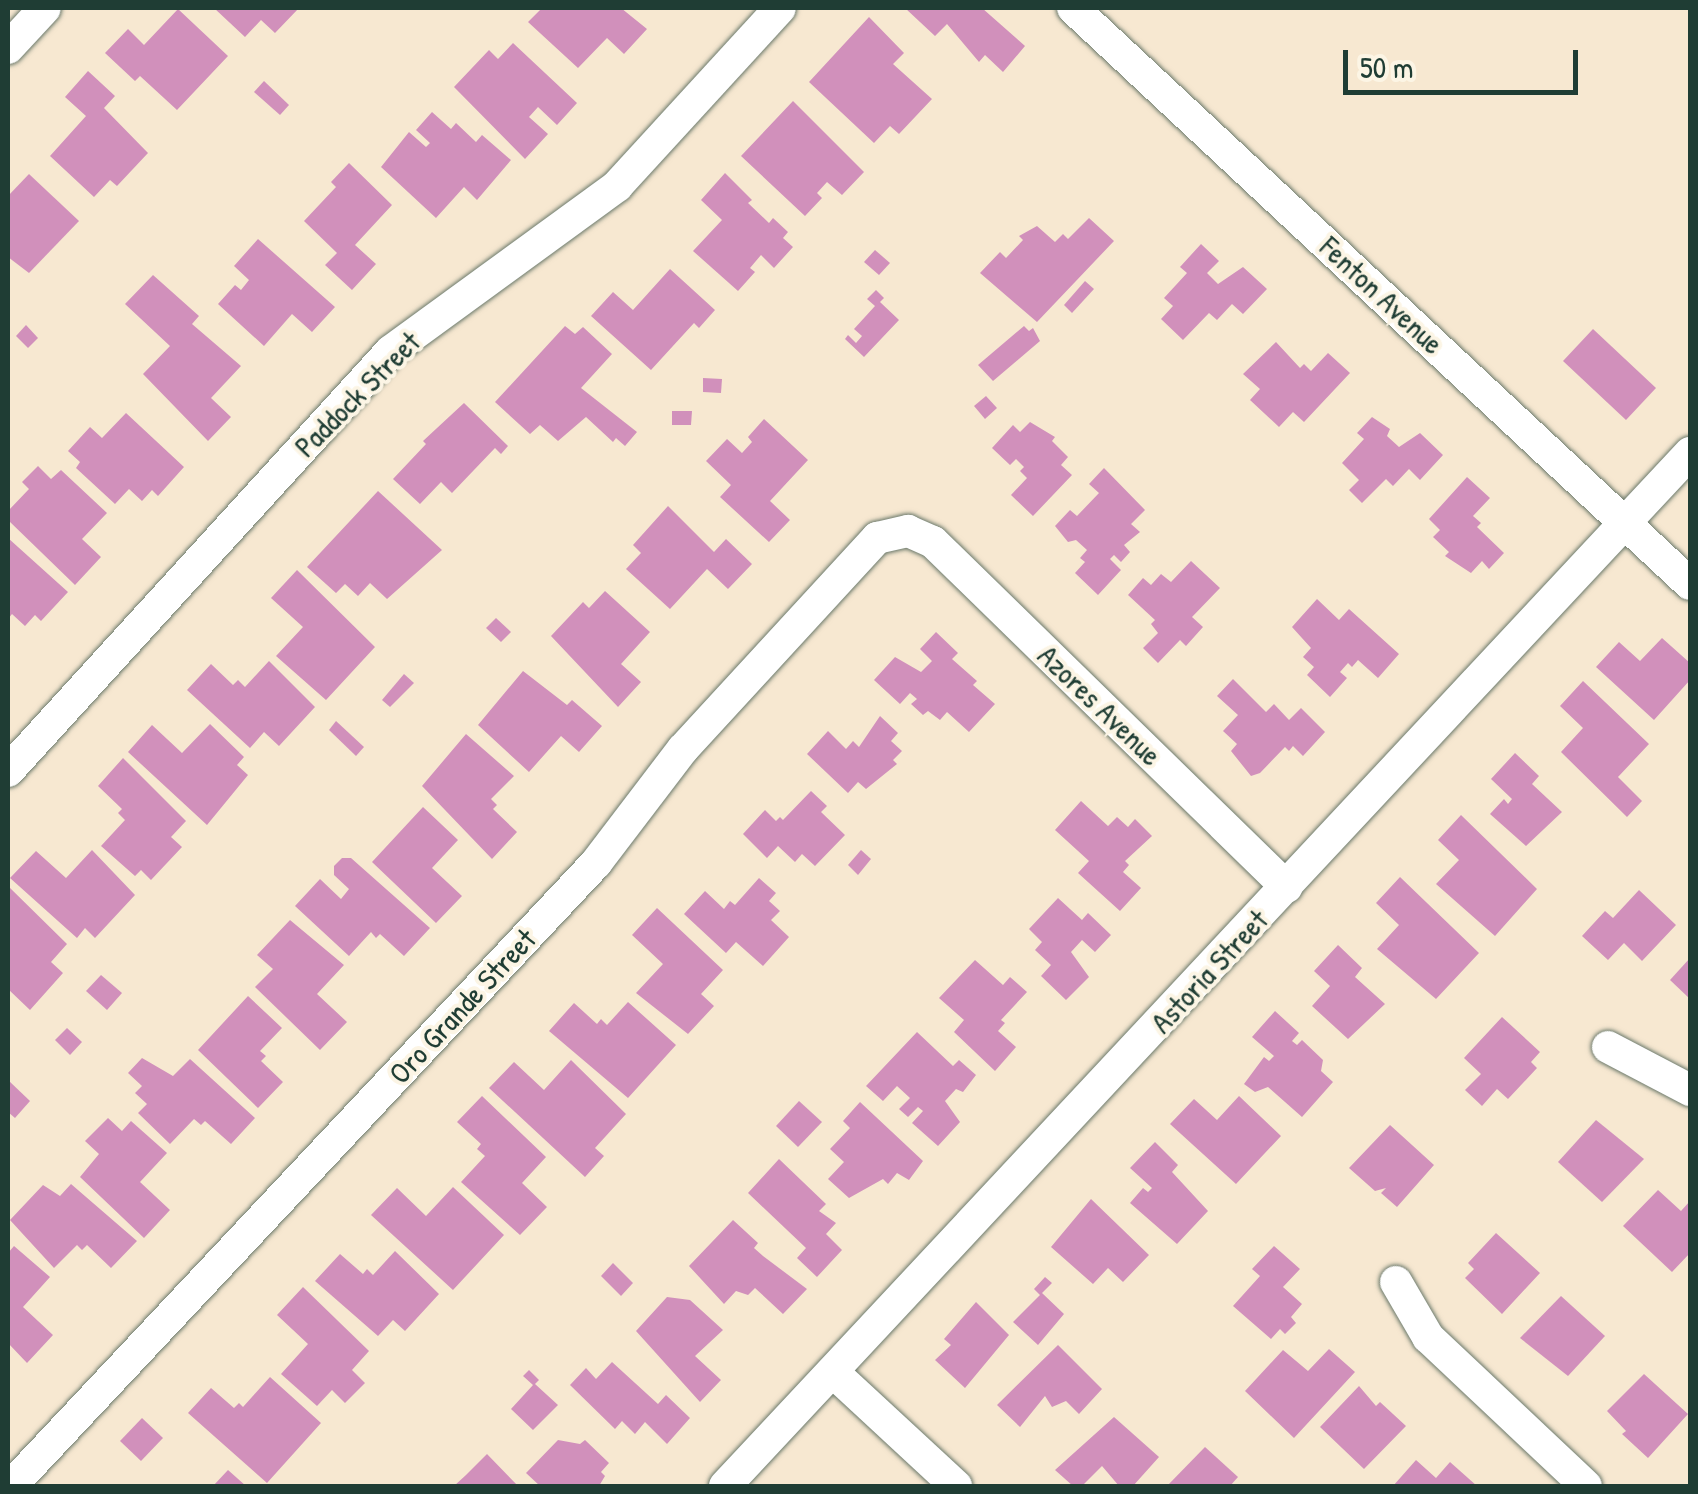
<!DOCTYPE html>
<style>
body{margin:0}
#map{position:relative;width:1698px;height:1494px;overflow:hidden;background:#f7e8d1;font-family:"Patrick Hand",sans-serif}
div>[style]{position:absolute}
.building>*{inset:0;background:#d190bb}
.roads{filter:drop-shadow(0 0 2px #6b796b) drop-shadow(0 0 2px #6b796b)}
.minor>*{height:32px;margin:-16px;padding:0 16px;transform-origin:16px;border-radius:16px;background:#fff}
span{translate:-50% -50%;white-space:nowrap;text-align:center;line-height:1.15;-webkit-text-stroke:8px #fcf5e5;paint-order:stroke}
.street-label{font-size:30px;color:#1f3d34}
.frame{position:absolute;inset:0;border:10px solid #1f3d34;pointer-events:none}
.scale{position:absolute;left:1343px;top:50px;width:235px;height:45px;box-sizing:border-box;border:5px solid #1f3d34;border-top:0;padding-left:12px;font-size:30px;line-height:35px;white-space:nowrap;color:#1f3d34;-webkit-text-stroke:8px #fcf5e5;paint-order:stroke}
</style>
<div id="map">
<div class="building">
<div style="clip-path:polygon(214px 8px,299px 8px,275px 33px,261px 20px,245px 37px)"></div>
<div style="clip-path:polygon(542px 8px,621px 8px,647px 29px,624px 54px,607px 38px,578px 68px,528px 22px)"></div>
<div style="clip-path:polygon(905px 8px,982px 8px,1025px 46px,1003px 72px,985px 55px,979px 62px,947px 24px,935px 36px)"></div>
<div style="clip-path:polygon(178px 9px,228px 56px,177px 110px,140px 76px,135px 81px,105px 53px,128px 29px,144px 45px)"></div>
<div style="clip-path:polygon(869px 17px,904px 53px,893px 64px,932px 99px,899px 134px,890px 126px,874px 143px,809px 82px)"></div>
<div style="clip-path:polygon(513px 43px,577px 103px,557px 125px,538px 107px,529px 117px,548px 134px,525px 159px,454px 87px,489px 50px,498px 59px)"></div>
<div style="clip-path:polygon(88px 71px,115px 96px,104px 108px,148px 153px,117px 186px,110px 180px,94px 197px,50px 156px,86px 116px,65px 97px)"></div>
<div style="clip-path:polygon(264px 81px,289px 105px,280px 115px,254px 92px)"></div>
<div style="clip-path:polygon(793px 101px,864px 172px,842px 195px,827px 182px,817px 193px,822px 198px,805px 216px,741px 156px)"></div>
<div style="clip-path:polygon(432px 112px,451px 129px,456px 123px,476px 142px,482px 135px,511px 160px,477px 200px,464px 187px,436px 218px,381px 167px,409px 132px,426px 147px,430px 143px,416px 130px)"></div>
<div style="clip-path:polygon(349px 163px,392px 205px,355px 245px,376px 264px,352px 290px,325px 265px,337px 253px,304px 221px,336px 187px,331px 182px)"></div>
<div style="clip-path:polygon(725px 173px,752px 200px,748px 203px,769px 223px,773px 218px,788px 232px,783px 238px,793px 247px,774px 268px,761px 255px,750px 268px,755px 272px,738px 291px,693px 251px,722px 220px,701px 200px)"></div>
<div style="clip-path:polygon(29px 174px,79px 221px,29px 273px,8px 257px,8px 196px)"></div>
<div style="clip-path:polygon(1089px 218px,1114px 241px,1037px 322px,980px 273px,1000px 252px,1006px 258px,1023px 240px,1019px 236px,1037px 226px,1055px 242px,1063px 234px,1068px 239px)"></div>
<div style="clip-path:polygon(258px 239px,335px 307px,312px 332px,292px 314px,264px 346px,218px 304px,235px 285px,241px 290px,249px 280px,234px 266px)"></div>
<div style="clip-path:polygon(1201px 244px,1219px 261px,1207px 273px,1218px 284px,1243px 267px,1267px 289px,1243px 314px,1232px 304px,1217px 320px,1209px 313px,1183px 340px,1161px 319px,1173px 306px,1164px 298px,1187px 273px,1180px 267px)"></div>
<div style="clip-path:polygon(875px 250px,890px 263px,879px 275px,864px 262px)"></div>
<div style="clip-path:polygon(670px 269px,715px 310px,699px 328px,694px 323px,651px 370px,591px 316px,613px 292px,633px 310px)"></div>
<div style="clip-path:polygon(153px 275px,199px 316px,192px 324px,241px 366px,211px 398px,231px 417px,208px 441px,143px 374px,170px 346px,125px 304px)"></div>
<div style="clip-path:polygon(1085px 281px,1094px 289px,1072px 313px,1064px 305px)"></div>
<div style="clip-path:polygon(876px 290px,884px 298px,880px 302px,899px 320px,864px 357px,845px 339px,848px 335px,856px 343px,862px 336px,854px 329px,875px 306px,867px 299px)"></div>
<div style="clip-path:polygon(26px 325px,38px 338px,28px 348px,16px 336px)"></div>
<div style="clip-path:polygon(565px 326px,575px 334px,583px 327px,612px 354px,581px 388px,637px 432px,625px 446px,616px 438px,613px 442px,586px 417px,558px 441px,540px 425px,530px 434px,495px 402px)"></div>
<div style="clip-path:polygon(1024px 326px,1029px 331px,1033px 328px,1040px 341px,993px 381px,978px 365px)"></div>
<div style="clip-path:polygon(1593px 329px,1656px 388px,1626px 420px,1563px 361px)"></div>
<div style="clip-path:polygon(1276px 342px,1300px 368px,1304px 364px,1311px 371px,1328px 353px,1350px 373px,1304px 422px,1293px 412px,1279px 427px,1250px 400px,1260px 389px,1243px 374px)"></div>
<div style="clip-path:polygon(703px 378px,722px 379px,721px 393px,703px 392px)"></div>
<div style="clip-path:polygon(986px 396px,997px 408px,985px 419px,974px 406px)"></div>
<div style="clip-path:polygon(464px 403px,508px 446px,501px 454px,495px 448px,452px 493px,441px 482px,420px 504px,393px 479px,426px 444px,423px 441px)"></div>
<div style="clip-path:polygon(672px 411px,692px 411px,691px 425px,672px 425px)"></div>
<div style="clip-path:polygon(126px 413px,184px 467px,158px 496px,152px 490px,142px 501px,129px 489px,115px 504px,76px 468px,80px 462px,68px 451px,90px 427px,102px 438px)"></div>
<div style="clip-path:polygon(1372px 417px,1390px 429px,1387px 436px,1399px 447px,1420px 433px,1443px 455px,1420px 480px,1409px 469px,1393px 486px,1386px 479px,1362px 503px,1349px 490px,1359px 480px,1342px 463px,1364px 439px,1357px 433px)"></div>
<div style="clip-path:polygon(764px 419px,808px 460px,770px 501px,790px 520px,769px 542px,720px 497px,731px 485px,706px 461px,727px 439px,742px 453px,752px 442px,748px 437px)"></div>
<div style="clip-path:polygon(1030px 422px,1055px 437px,1052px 441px,1068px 457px,1061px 465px,1072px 475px,1033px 516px,1011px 495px,1027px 478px,1020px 471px,1024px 467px,1016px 459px,1010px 465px,992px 448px,1013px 425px,1020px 432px)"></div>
<div style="clip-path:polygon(38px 466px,51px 479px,61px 470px,107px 513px,82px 539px,101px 557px,75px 585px,8px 520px,8px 511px,29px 489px,22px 482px)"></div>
<div style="clip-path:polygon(1104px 468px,1145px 510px,1131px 524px,1140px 532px,1124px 545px,1130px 552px,1121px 562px,1114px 555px,1110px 559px,1121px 570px,1098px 595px,1075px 573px,1085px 562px,1080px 558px,1087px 550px,1076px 540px,1068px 542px,1055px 526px,1070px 510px,1077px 516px,1099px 493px,1089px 484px)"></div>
<div style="clip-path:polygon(1467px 477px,1490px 498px,1473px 516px,1481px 523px,1477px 527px,1504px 553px,1489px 569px,1482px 561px,1471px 573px,1445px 556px,1449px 552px,1433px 537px,1440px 530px,1429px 519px)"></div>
<div style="clip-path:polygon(378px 491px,442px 550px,387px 599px,370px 583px,358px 596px,345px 584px,336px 593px,307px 567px)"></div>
<div style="clip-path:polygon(668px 506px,714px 552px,726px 539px,752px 564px,728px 589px,707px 569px,670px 609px,626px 569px,641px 553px,633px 545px)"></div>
<div style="clip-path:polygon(8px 538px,68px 592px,41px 621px,35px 615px,25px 626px,12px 614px,8px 619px)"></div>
<div style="clip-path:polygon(1191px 561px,1220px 588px,1192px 617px,1203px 627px,1186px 646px,1180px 640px,1158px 663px,1143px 648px,1158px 633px,1151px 624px,1155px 620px,1128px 595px,1143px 578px,1151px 585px,1161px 574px,1171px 582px)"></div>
<div style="clip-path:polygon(297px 570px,375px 647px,326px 700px,276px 656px,303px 627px,271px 598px)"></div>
<div style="clip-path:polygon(605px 591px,650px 632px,621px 664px,641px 682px,618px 707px,551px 636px,583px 602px,589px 608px)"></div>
<div style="clip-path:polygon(1317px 599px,1339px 620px,1349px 609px,1399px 654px,1378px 678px,1358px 660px,1352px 667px,1348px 663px,1340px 672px,1347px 678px,1330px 697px,1307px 675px,1314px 667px,1303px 657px,1311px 648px,1292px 627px)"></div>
<div style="clip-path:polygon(496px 618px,511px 632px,501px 642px,486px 628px)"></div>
<div style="clip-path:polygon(936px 632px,958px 653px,952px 659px,977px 681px,973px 685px,995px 704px,969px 732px,947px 712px,940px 720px,928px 711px,923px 715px,911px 704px,917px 699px,910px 693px,900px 704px,874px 680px,895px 657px,921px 672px,932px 661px,920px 649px)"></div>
<div style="clip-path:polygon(1662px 638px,1690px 663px,1690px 680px,1654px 720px,1596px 667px,1619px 642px,1640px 661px)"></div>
<div style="clip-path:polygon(269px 661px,315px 707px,279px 746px,264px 732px,250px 748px,187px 690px,211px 664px,233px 685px,238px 680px,245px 687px)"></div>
<div style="clip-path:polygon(523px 671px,567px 705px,572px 700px,602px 726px,579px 752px,561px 736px,529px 772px,478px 725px)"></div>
<div style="clip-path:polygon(404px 674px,414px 683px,390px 707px,382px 700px)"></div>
<div style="clip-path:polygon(1233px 679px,1266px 712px,1274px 704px,1289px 720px,1301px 708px,1325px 732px,1303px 756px,1293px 746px,1289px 751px,1285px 747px,1260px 773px,1251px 776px,1231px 751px,1237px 744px,1223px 731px,1238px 715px,1217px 696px)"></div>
<div style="clip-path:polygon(1583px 681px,1649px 744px,1618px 777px,1642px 801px,1627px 817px,1561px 752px,1583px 728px,1560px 706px)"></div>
<div style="clip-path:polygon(880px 716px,898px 733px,891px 741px,902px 751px,893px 760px,897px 764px,866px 789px,858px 782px,848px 793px,807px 754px,828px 731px,846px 749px,853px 741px,859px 747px)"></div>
<div style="clip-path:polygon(336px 721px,364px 747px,356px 756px,329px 730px)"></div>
<div style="clip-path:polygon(210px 724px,244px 757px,237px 765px,248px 775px,207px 825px,128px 752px,152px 725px,182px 753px)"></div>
<div style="clip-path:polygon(466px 734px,514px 776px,491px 799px,497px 805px,493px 809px,517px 832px,492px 859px,422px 786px)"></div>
<div style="clip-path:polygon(1515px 753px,1539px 776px,1532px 784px,1562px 812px,1526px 846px,1490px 814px,1504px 799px,1508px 804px,1512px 799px,1491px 779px)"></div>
<div style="clip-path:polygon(123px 758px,186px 821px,171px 837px,182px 847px,151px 880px,141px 870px,135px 876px,101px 846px,125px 820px,118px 813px,122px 809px,98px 786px)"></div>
<div style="clip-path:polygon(811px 791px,827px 806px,821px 812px,845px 835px,815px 866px,802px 854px,795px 862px,778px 846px,767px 858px,743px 834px,765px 810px,776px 821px,780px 817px,783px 820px)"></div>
<div style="clip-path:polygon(1081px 801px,1108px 826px,1117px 817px,1128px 827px,1135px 819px,1152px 836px,1125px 861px,1129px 865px,1123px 872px,1141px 888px,1120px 911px,1078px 873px,1089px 861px,1055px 830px)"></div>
<div style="clip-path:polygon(423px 807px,458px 840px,432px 868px,462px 896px,436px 923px,372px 862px)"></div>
<div style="clip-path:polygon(1461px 815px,1537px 889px,1495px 936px,1436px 884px,1459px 860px,1438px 840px)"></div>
<div style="clip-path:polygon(92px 850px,135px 895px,95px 938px,85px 928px,77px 938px,10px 878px,36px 851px,66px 878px)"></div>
<div style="clip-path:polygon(861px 850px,871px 859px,858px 875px,848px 865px)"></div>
<div style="clip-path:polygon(342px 858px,351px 858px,430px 928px,404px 956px,380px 934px,376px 938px,371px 932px,349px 956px,295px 906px,320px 879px,341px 899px,349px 889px,334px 875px,334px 866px)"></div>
<div style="clip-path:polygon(1400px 877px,1479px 953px,1436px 999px,1377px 949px,1399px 925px,1376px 903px)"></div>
<div style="clip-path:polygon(759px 878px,776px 893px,769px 901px,780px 911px,771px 920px,789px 937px,763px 966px,736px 942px,726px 953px,684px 914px,705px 891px,724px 909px,730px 901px,735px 905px)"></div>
<div style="clip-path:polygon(8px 886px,67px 944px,51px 962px,63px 973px,30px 1010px,8px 989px)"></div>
<div style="clip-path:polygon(1639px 890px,1676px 925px,1642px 961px,1624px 943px,1608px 960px,1582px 936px,1605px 911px,1613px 918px)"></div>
<div style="clip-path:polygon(1058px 898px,1082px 920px,1088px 913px,1111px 935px,1095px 952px,1082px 940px,1071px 952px,1089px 977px,1066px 1000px,1041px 976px,1051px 965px,1035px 950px,1042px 942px,1029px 929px)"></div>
<div style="clip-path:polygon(657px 908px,723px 970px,701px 994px,714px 1006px,688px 1034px,636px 993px,663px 964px,632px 935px)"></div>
<div style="clip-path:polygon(290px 920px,344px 965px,317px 994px,347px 1022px,320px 1050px,255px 987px,273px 969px,257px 955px)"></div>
<div style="clip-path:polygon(1338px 945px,1362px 968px,1355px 977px,1385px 1004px,1348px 1039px,1312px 1006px,1330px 986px,1314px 971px)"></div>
<div style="clip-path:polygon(1690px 958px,1690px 999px,1670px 980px)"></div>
<div style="clip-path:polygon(975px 960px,1003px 985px,1010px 977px,1027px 992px,1001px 1020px,1005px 1023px,998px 1031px,1016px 1047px,995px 1071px,954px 1032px,964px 1020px,939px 998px)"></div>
<div style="clip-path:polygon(101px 975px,122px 993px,107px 1010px,86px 991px)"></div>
<div style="clip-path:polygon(248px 996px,282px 1028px,260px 1051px,266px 1056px,261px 1061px,283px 1082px,258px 1108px,198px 1050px)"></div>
<div style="clip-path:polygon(628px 1002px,676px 1045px,628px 1098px,549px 1031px,574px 1003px,597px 1024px,601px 1019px,607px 1025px)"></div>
<div style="clip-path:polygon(1275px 1011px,1299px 1033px,1292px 1041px,1297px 1045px,1302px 1040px,1323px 1060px,1321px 1071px,1333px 1082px,1302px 1117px,1268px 1087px,1255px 1092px,1244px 1084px,1264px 1057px,1269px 1061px,1274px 1056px,1252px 1037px)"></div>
<div style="clip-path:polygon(1502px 1017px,1540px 1052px,1531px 1062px,1537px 1068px,1508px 1099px,1497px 1089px,1482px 1106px,1465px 1090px,1481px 1074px,1464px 1058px)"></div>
<div style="clip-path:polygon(67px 1028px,82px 1042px,70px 1055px,55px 1040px)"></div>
<div style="clip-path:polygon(917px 1032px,953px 1066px,959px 1060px,976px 1075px,963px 1092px,956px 1089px,945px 1101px,960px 1122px,938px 1146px,912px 1123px,923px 1111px,918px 1107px,908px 1117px,899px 1109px,910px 1098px,897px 1086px,883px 1101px,866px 1086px)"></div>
<div style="clip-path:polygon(142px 1058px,173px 1076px,190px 1059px,255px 1118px,231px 1144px,205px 1121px,201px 1125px,194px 1119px,170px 1144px,138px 1113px,147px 1104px,135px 1093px,142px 1086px,128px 1073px)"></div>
<div style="clip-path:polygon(571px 1060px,626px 1114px,595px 1148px,604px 1156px,585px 1177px,489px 1088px,514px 1062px,544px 1090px)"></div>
<div style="clip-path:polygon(8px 1080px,30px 1101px,15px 1118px,8px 1112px)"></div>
<div style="clip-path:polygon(482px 1096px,546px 1157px,522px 1183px,547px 1207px,520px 1235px,461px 1182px,485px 1156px,477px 1149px,481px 1144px,457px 1122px)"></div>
<div style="clip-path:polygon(1239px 1096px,1281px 1136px,1236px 1184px,1170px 1124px,1194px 1099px,1217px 1120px)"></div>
<div style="clip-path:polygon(799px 1101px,822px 1122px,798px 1147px,776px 1126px)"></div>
<div style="clip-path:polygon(860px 1102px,923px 1161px,909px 1180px,897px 1173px,888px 1184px,883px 1179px,849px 1198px,828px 1179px,844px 1162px,830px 1149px,850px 1128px,843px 1121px)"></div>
<div style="clip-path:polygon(108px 1118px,122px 1131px,131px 1121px,167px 1153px,140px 1182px,170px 1210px,144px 1238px,80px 1177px,99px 1154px,85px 1141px)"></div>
<div style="clip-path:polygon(1596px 1120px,1644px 1159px,1602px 1202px,1558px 1162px)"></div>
<div style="clip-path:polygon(1390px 1125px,1434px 1165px,1397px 1207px,1381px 1193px,1386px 1188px,1375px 1191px,1349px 1168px)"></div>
<div style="clip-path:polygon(1155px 1142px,1178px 1165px,1172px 1172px,1208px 1211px,1177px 1244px,1130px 1203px,1143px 1188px,1148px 1192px,1152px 1188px,1130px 1168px)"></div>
<div style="clip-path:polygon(779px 1159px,826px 1204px,819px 1211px,836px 1223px,826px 1234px,842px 1250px,817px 1277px,797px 1258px,806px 1248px,748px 1193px)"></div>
<div style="clip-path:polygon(71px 1184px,137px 1241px,111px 1268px,87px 1245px,82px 1250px,77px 1245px,54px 1268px,10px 1220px,43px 1185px,60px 1196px)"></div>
<div style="clip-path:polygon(453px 1187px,504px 1235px,453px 1290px,371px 1215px,397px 1188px,426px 1216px)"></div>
<div style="clip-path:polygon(1658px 1190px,1681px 1211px,1690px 1201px,1690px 1253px,1672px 1272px,1623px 1226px)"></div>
<div style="clip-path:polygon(1091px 1199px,1149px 1255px,1123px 1282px,1108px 1268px,1093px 1284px,1051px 1247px)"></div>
<div style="clip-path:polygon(733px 1220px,758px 1243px,754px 1248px,763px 1256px,807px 1289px,783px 1314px,755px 1288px,748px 1295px,736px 1291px,724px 1304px,689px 1266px)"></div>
<div style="clip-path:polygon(1496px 1233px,1540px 1273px,1502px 1314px,1465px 1278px,1474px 1269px,1468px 1263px)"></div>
<div style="clip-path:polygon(14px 1246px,50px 1277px,23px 1307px,53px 1335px,27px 1363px,8px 1343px,8px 1253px)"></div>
<div style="clip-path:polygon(1274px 1246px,1300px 1269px,1283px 1287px,1302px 1304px,1291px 1317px,1296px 1323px,1285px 1334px,1280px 1329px,1271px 1339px,1233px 1306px,1260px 1276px,1252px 1269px)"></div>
<div style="clip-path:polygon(395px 1251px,439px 1294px,405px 1331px,393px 1320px,378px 1336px,315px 1281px,340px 1254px,363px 1274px,367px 1269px,373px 1275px)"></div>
<div style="clip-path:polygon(613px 1263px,633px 1283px,621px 1296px,601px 1276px)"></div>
<div style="clip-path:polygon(1045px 1277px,1052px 1283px,1042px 1293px,1064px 1314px,1038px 1345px,1013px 1322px,1040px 1295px,1034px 1289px)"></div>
<div style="clip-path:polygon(303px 1287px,369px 1351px,352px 1370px,365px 1383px,345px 1403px,332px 1390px,317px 1406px,281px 1374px,308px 1344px,277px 1315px)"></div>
<div style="clip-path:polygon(1561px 1296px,1605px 1336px,1568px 1376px,1520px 1338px)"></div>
<div style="clip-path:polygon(667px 1297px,690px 1300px,723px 1330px,695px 1356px,721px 1380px,700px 1402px,636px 1331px)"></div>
<div style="clip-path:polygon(976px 1302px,1009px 1335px,965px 1388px,935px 1360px,951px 1345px,944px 1339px)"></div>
<div style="clip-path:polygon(1058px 1345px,1102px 1389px,1079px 1414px,1066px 1401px,1052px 1407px,1045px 1396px,1020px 1427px,997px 1405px)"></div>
<div style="clip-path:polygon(1329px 1349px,1355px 1372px,1294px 1438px,1245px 1391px,1283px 1350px,1308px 1371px)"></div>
<div style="clip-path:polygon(612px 1362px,658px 1404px,666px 1395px,690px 1418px,667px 1444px,645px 1422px,635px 1434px,622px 1421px,615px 1429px,570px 1385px,586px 1368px,596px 1379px)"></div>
<div style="clip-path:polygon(529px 1370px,539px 1380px,535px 1384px,558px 1405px,533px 1430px,511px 1409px,533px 1385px,523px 1376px)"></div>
<div style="clip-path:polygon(1644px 1374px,1688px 1414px,1648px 1458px,1622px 1434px,1626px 1431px,1607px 1411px)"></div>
<div style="clip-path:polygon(270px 1377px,321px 1423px,267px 1483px,188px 1413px,211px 1388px,234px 1408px,239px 1403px,243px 1407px)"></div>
<div style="clip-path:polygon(1359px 1386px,1376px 1406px,1380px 1402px,1406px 1426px,1364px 1469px,1320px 1427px)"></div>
<div style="clip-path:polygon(1114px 1417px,1159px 1457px,1133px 1486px,1119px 1486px,1102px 1466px,1082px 1486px,1073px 1486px,1055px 1470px)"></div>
<div style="clip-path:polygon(142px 1418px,163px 1438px,141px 1461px,120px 1441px)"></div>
<div style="clip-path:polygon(558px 1440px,580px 1444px,585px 1440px,609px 1463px,601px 1472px,605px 1476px,599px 1486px,540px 1486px,526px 1473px)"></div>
<div style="clip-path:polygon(1205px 1447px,1238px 1477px,1230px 1486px,1167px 1486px)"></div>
<div style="clip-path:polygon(487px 1454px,518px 1486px,454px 1486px,466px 1475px)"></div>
<div style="clip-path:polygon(1416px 1460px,1436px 1478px,1450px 1462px,1477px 1486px,1393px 1486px)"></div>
<div style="clip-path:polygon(228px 1470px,246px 1486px,213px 1486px)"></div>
</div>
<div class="roads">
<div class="minor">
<div style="left:1073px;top:8px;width:844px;rotate:43.03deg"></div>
<div style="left:8px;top:48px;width:54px;rotate:-47.2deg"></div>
<div style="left:8px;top:771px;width:568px;rotate:-47.64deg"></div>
<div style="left:391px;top:351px;width:280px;rotate:-36.1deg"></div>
<div style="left:617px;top:186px;width:241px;rotate:-47.5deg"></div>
<div style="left:1608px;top:1047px;width:93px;rotate:27.7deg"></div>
<div style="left:1396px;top:1282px;width:64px;rotate:59.8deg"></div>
<div style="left:1428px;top:1337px;width:217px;rotate:43.3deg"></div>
<div style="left:833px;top:1372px;width:168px;rotate:42.8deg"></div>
<div style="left:11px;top:1486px;width:855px;rotate:-46.8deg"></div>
<div style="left:596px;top:863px;width:143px;rotate:-52.7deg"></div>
<div style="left:683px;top:749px;width:287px;rotate:-47.4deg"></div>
<div style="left:877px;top:538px;width:32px;rotate:-13deg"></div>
<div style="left:908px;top:531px;width:27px;rotate:24deg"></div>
<div style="left:933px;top:542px;width:494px;rotate:44.3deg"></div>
<div style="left:725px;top:1486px;width:1414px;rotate:-46.95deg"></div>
</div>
</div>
<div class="street-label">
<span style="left:1382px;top:295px;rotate:43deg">Fenton Avenue</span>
<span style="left:357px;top:394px;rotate:-45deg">Paddock Street</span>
<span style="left:1100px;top:705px;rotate:44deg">Azores Avenue</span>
<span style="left:1209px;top:971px;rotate:-47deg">Astoria Street</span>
<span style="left:462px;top:1006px;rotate:-47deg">Oro Grande Street</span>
</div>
<div class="frame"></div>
<div class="scale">50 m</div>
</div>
